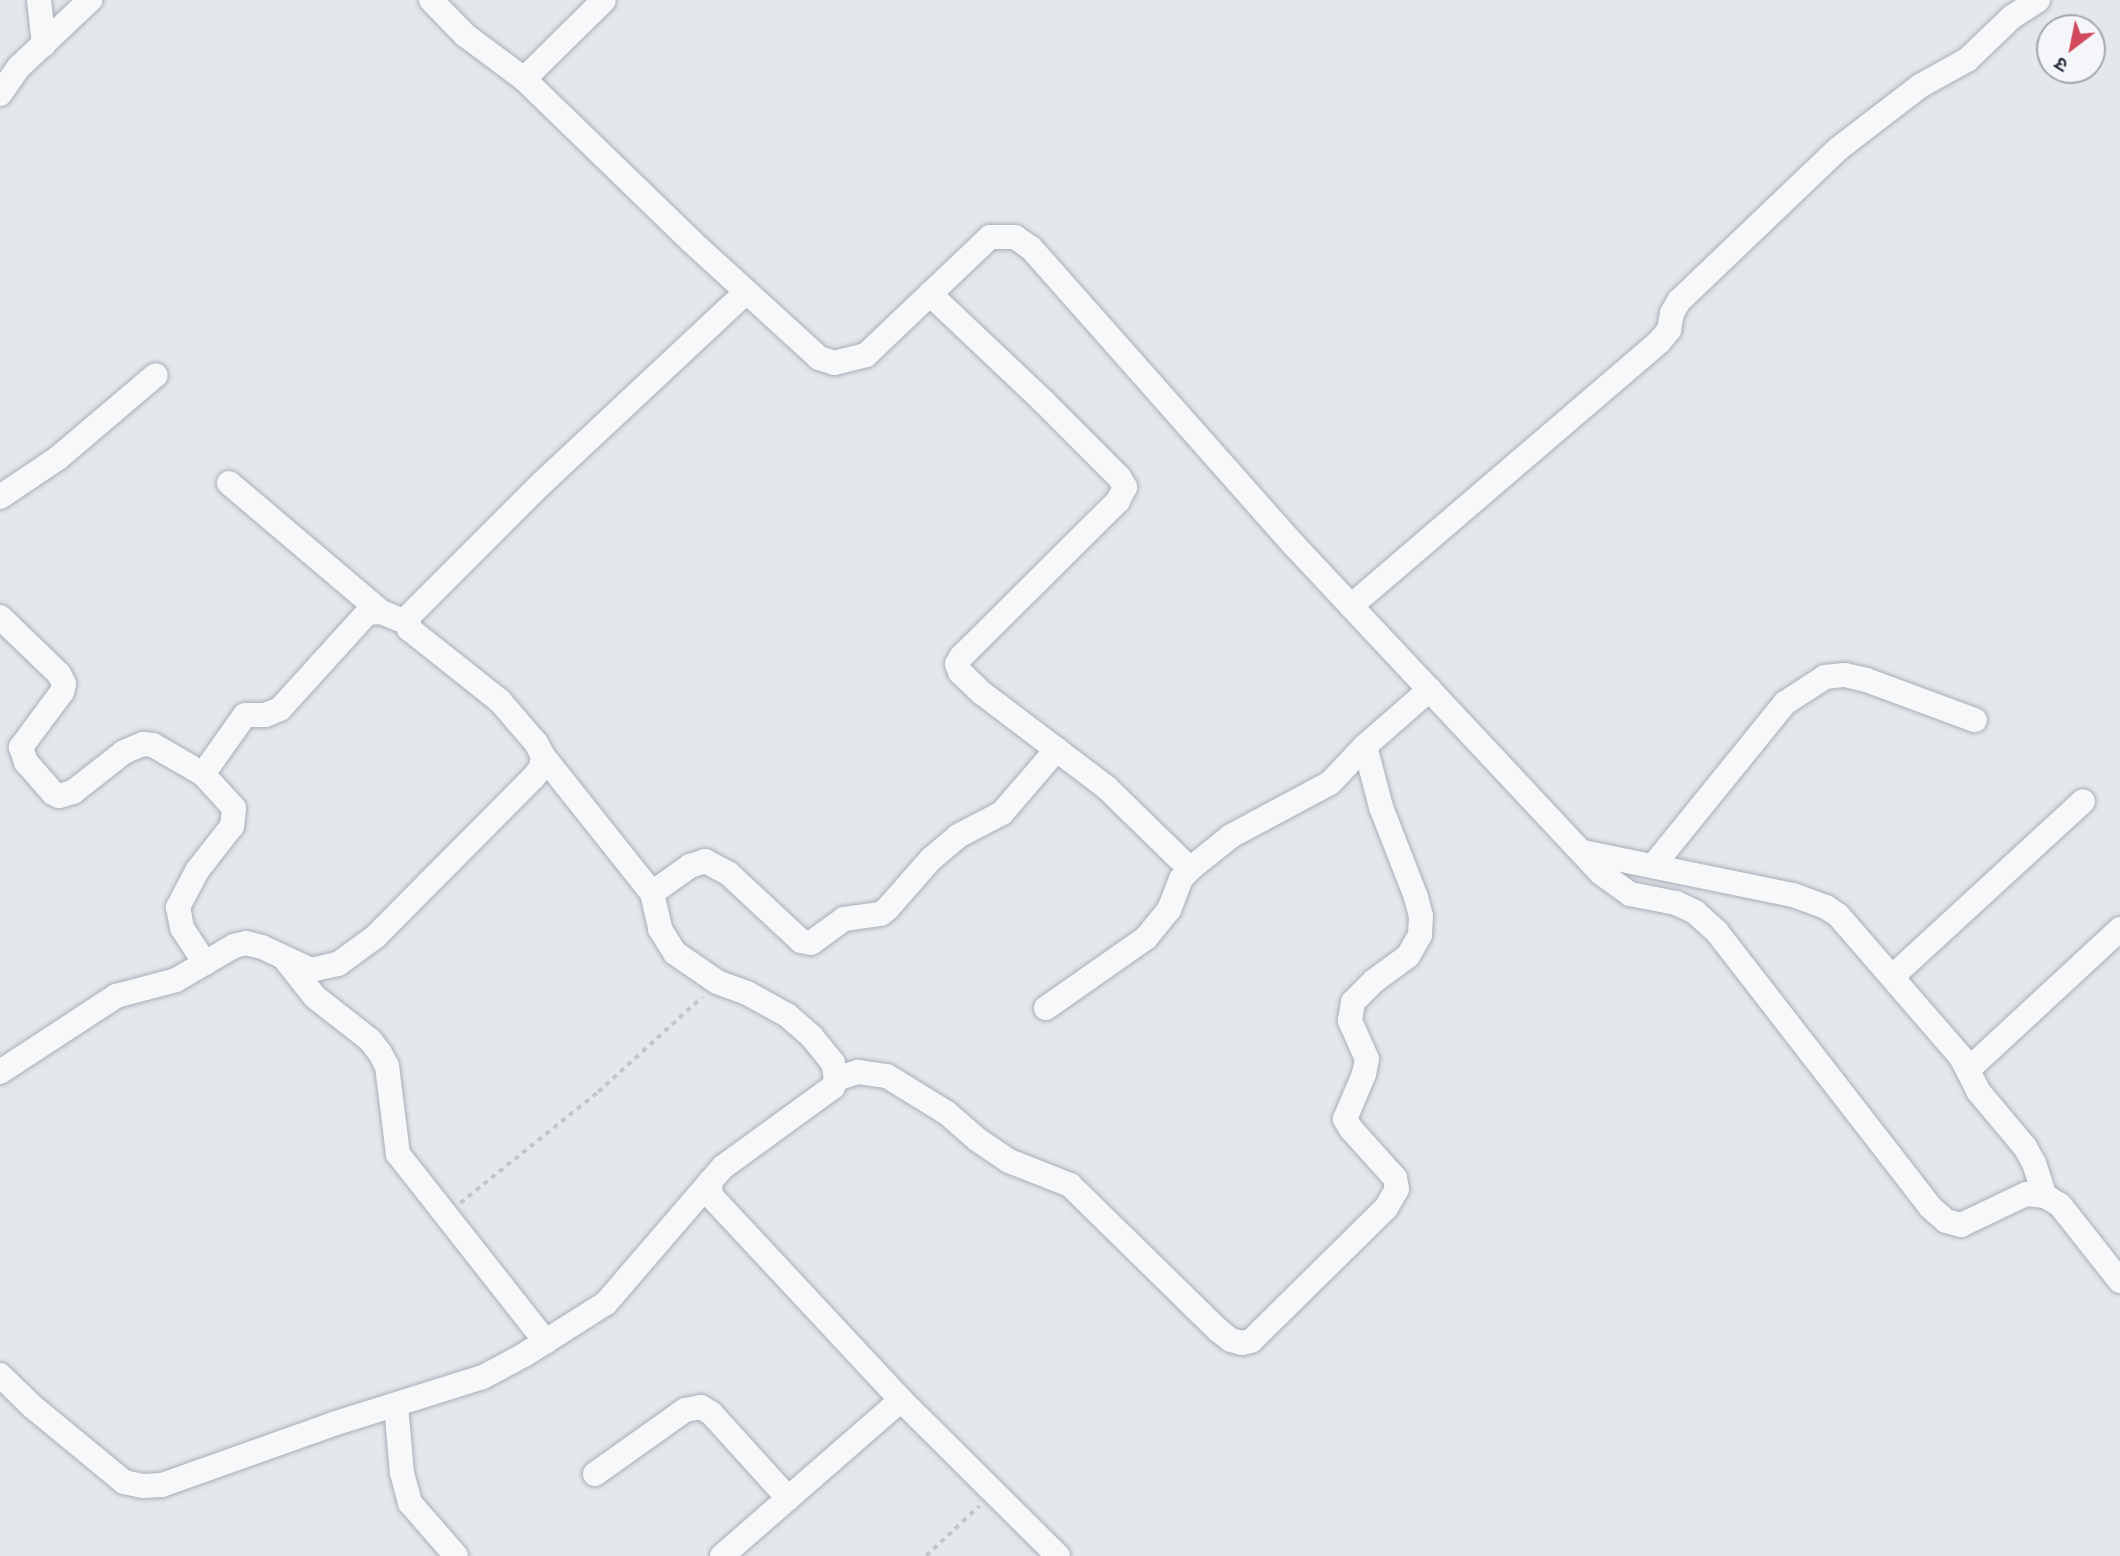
<!DOCTYPE html>
<meta charset="utf-8">
<style>
body{margin:0}
#map{position:relative;width:2120px;height:1556px;overflow:hidden;background:#e4e7ec;font-family:"Noto Sans","Noto Sans Devanagari",sans-serif}
div>[style]{position:absolute}
.path>*{height:3.5px;margin-top:-1.75px;transform-origin:0;background:repeating-linear-gradient(90deg,#c2c5cb 0 5px,transparent 0 10px)}
.roads{filter:drop-shadow(0 0 2px #a9aeb7) drop-shadow(0 0 2px #a9aeb7)}
.minor>*{height:24px;margin:-12px;padding:0 12px;transform-origin:12px;border-radius:12px;background:#f7f8fa}
span{translate:-50% -50%;white-space:nowrap;text-align:center;line-height:1.15;-webkit-text-stroke:5px #f4f6f9;paint-order:stroke}
.north{position:absolute;left:2036px;top:14px;width:70px;height:70px;box-sizing:border-box;background:#f4f6f9;border:2px solid #a4a8b1;border-radius:50%;rotate:212deg;font-size:19px;font-weight:700;line-height:28px;text-align:center;color:#2b3445}
.north::after{content:'';display:block;margin:auto;width:24px;height:32px;background:#d1495b;clip-path:polygon(50% 0,100% 100%,50% 72%,0 100%)}
</style>
<div id="map">
<div class="path">
<div style="left:460px;top:1203px;width:177px;rotate:-38.8deg"></div>
<div style="left:598px;top:1092px;width:141px;rotate:-42.4deg"></div>
<div style="left:926px;top:1556px;width:73px;rotate:-43.3deg"></div>
</div>
<div class="roads">
<div class="minor">
<div style="left:39px;top:0;width:45px;rotate:83.7deg"></div>
<div style="left:431px;top:0;width:49px;rotate:45.8deg"></div>
<div style="left:465px;top:35px;width:74px;rotate:36.7deg"></div>
<div style="left:524px;top:79px;width:233px;rotate:44.1deg"></div>
<div style="left:691px;top:241px;width:173px;rotate:42.4deg"></div>
<div style="left:819px;top:358px;width:16px;rotate:18deg"></div>
<div style="left:834px;top:363px;width:33px;rotate:-14deg"></div>
<div style="left:866px;top:355px;width:171px;rotate:-43.6deg"></div>
<div style="left:990px;top:237px;width:25px"></div>
<div style="left:1015px;top:237px;width:19px;rotate:35deg"></div>
<div style="left:1031px;top:248px;width:397px;rotate:48.5deg"></div>
<div style="left:1294px;top:545px;width:449px;rotate:46.9deg"></div>
<div style="left:1601px;top:873px;width:36px;rotate:36deg"></div>
<div style="left:1630px;top:894px;width:47px;rotate:11.1deg"></div>
<div style="left:1676px;top:903px;width:21px;rotate:25deg"></div>
<div style="left:1695px;top:912px;width:30px;rotate:42deg"></div>
<div style="left:1717px;top:932px;width:348px;rotate:52.2deg"></div>
<div style="left:1930px;top:1207px;width:21px;rotate:41deg"></div>
<div style="left:1946px;top:1221px;width:16px;rotate:15deg"></div>
<div style="left:1961px;top:1225px;width:72px;rotate:-25.5deg"></div>
<div style="left:2026px;top:1194px;width:19px;rotate:6deg"></div>
<div style="left:2045px;top:1196px;width:17px;rotate:31deg"></div>
<div style="left:2060px;top:1205px;width:97px;rotate:51.7deg"></div>
<div style="left:524px;top:79px;width:112px;rotate:-44.6deg"></div>
<div style="left:0;top:94px;width:33px;rotate:-55deg"></div>
<div style="left:19px;top:67px;width:98px;rotate:-43.3deg"></div>
<div style="left:930px;top:294px;width:156px;rotate:43.4deg"></div>
<div style="left:1043px;top:401px;width:107px;rotate:45deg"></div>
<div style="left:1119px;top:477px;width:12px;rotate:59deg"></div>
<div style="left:1125px;top:487px;width:16px;rotate:117deg"></div>
<div style="left:1118px;top:501px;width:221px;rotate:135.2deg"></div>
<div style="left:961px;top:657px;width:8px;rotate:120deg"></div>
<div style="left:957px;top:664px;width:9px;rotate:69deg"></div>
<div style="left:960px;top:672px;width:30px;rotate:44deg"></div>
<div style="left:982px;top:693px;width:157px;rotate:37.2deg"></div>
<div style="left:1107px;top:788px;width:116px;rotate:44.3deg"></div>
<div style="left:229px;top:483px;width:199px;rotate:40.3deg"></div>
<div style="left:0;top:497px;width:70px;rotate:-33.9deg"></div>
<div style="left:58px;top:458px;width:128px;rotate:-40.3deg"></div>
<div style="left:1351px;top:606px;width:406px;rotate:-40.6deg"></div>
<div style="left:1659px;top:342px;width:16px;rotate:-50deg"></div>
<div style="left:1669px;top:330px;width:17px;rotate:-80deg"></div>
<div style="left:1672px;top:313px;width:14px;rotate:-60deg"></div>
<div style="left:1679px;top:301px;width:220px;rotate:-43.7deg"></div>
<div style="left:1838px;top:149px;width:103px;rotate:-37.5deg"></div>
<div style="left:1920px;top:86px;width:54px;rotate:-29deg"></div>
<div style="left:1967px;top:60px;width:62px;rotate:-43.7deg"></div>
<div style="left:2012px;top:17px;width:31px;rotate:-33deg"></div>
<div style="left:0;top:617px;width:82px;rotate:44deg"></div>
<div style="left:59px;top:674px;width:11px;rotate:63deg"></div>
<div style="left:64px;top:684px;width:8px;rotate:104deg"></div>
<div style="left:62px;top:692px;width:69px;rotate:126.7deg"></div>
<div style="left:21px;top:747px;width:16px;rotate:72deg"></div>
<div style="left:26px;top:762px;width:41px;rotate:48.9deg"></div>
<div style="left:53px;top:793px;width:7px;rotate:27deg"></div>
<div style="left:59px;top:796px;width:15px;rotate:-16deg"></div>
<div style="left:73px;top:792px;width:65px;rotate:-38.1deg"></div>
<div style="left:124px;top:752px;width:21px;rotate:-23deg"></div>
<div style="left:143px;top:744px;width:10px;rotate:6deg"></div>
<div style="left:153px;top:745px;width:58px;rotate:30.1deg"></div>
<div style="left:203px;top:774px;width:46px;rotate:47.6deg"></div>
<div style="left:234px;top:808px;width:18px;rotate:96deg"></div>
<div style="left:232px;top:826px;width:57px;rotate:127.9deg"></div>
<div style="left:197px;top:871px;width:41px;rotate:117.8deg"></div>
<div style="left:178px;top:907px;width:21px;rotate:79deg"></div>
<div style="left:182px;top:928px;width:42px;rotate:56.7deg"></div>
<div style="left:543px;top:756px;width:175px;rotate:51.5deg"></div>
<div style="left:652px;top:893px;width:37px;rotate:77deg"></div>
<div style="left:660px;top:929px;width:28px;rotate:58deg"></div>
<div style="left:675px;top:953px;width:51px;rotate:34.6deg"></div>
<div style="left:717px;top:982px;width:32px;rotate:20deg"></div>
<div style="left:747px;top:993px;width:46px;rotate:28.8deg"></div>
<div style="left:787px;top:1015px;width:33px;rotate:41deg"></div>
<div style="left:812px;top:1037px;width:33px;rotate:51deg"></div>
<div style="left:833px;top:1063px;width:16px;rotate:79deg"></div>
<div style="left:836px;top:1079px;width:9px;rotate:111deg"></div>
<div style="left:833px;top:1087px;width:136px;rotate:144deg"></div>
<div style="left:723px;top:1167px;width:20px;rotate:131deg"></div>
<div style="left:710px;top:1182px;width:14px;rotate:86deg"></div>
<div style="left:711px;top:1196px;width:279px;rotate:47deg"></div>
<div style="left:901px;top:1400px;width:221px;rotate:44.8deg"></div>
<div style="left:203px;top:774px;width:72px;rotate:-54.6deg"></div>
<div style="left:245px;top:715px;width:20px"></div>
<div style="left:265px;top:715px;width:16px;rotate:-22deg"></div>
<div style="left:280px;top:709px;width:130px;rotate:-47.8deg"></div>
<div style="left:367px;top:613px;width:14px;rotate:-4deg"></div>
<div style="left:381px;top:612px;width:29px;rotate:22deg"></div>
<div style="left:1583px;top:852px;width:214px;rotate:11.6deg"></div>
<div style="left:1793px;top:895px;width:35px;rotate:20deg"></div>
<div style="left:1826px;top:907px;width:14px;rotate:34deg"></div>
<div style="left:1838px;top:915px;width:188px;rotate:49.1deg"></div>
<div style="left:1961px;top:1057px;width:38px;rotate:63deg"></div>
<div style="left:1978px;top:1091px;width:73px;rotate:50deg"></div>
<div style="left:2025px;top:1147px;width:18px;rotate:61deg"></div>
<div style="left:2034px;top:1163px;width:35px;rotate:72deg"></div>
<div style="left:1653px;top:866px;width:210px;rotate:-51deg"></div>
<div style="left:1785px;top:703px;width:48px;rotate:-33deg"></div>
<div style="left:1825px;top:677px;width:20px;rotate:-6deg"></div>
<div style="left:1845px;top:675px;width:22px;rotate:13deg"></div>
<div style="left:1866px;top:680px;width:116px;rotate:20.2deg"></div>
<div style="left:652px;top:893px;width:47px;rotate:-35.4deg"></div>
<div style="left:690px;top:866px;width:16px;rotate:-18deg"></div>
<div style="left:705px;top:861px;width:27px;rotate:28deg"></div>
<div style="left:729px;top:874px;width:98px;rotate:42.9deg"></div>
<div style="left:801px;top:941px;width:10px;rotate:11deg"></div>
<div style="left:811px;top:943px;width:41px;rotate:-36deg"></div>
<div style="left:844px;top:919px;width:37px;rotate:-8deg"></div>
<div style="left:881px;top:914px;width:9px;rotate:-41deg"></div>
<div style="left:888px;top:908px;width:65px;rotate:-48.7deg"></div>
<div style="left:931px;top:859px;width:35px;rotate:-40deg"></div>
<div style="left:958px;top:836px;width:50px;rotate:-27.6deg"></div>
<div style="left:1002px;top:813px;width:84px;rotate:-49.3deg"></div>
<div style="left:285px;top:959px;width:48px;rotate:51.7deg"></div>
<div style="left:315px;top:997px;width:70px;rotate:38deg"></div>
<div style="left:370px;top:1040px;width:16px;rotate:52deg"></div>
<div style="left:380px;top:1053px;width:15px;rotate:62deg"></div>
<div style="left:387px;top:1066px;width:89px;rotate:82.9deg"></div>
<div style="left:398px;top:1154px;width:239px;rotate:51.8deg"></div>
<div style="left:1893px;top:976px;width:258px;rotate:-42.6deg"></div>
<div style="left:1046px;top:1008px;width:122px;rotate:-35deg"></div>
<div style="left:1146px;top:938px;width:36px;rotate:-51deg"></div>
<div style="left:1169px;top:910px;width:33px;rotate:-69deg"></div>
<div style="left:1181px;top:879px;width:13px;rotate:-48deg"></div>
<div style="left:1190px;top:869px;width:53px;rotate:-38.8deg"></div>
<div style="left:1231px;top:836px;width:112px;rotate:-28.2deg"></div>
<div style="left:1330px;top:783px;width:51px;rotate:-46.6deg"></div>
<div style="left:1365px;top:746px;width:86px;rotate:-41.2deg"></div>
<div style="left:1969px;top:1069px;width:206px;rotate:-42.8deg"></div>
<div style="left:0;top:1072px;width:139px;rotate:-33.2deg"></div>
<div style="left:116px;top:996px;width:62px;rotate:-14.9deg"></div>
<div style="left:176px;top:980px;width:67px;rotate:-30.4deg"></div>
<div style="left:234px;top:946px;width:12px;rotate:-14deg"></div>
<div style="left:246px;top:943px;width:16px;rotate:14deg"></div>
<div style="left:262px;top:947px;width:54px;rotate:25.1deg"></div>
<div style="left:311px;top:970px;width:28px;rotate:-13deg"></div>
<div style="left:338px;top:964px;width:46px;rotate:-36.1deg"></div>
<div style="left:375px;top:937px;width:224px;rotate:-45.2deg"></div>
<div style="left:533px;top:778px;width:13px;rotate:-51deg"></div>
<div style="left:541px;top:768px;width:12px;rotate:-81deg"></div>
<div style="left:543px;top:756px;width:15px;rotate:-118deg"></div>
<div style="left:536px;top:743px;width:55px;rotate:-130.6deg"></div>
<div style="left:500px;top:701px;width:116px;rotate:-141.6deg"></div>
<div style="left:409px;top:629px;width:13px;rotate:-90deg"></div>
<div style="left:409px;top:616px;width:188px;rotate:-45deg"></div>
<div style="left:542px;top:483px;width:279px;rotate:-43.1deg"></div>
<div style="left:836px;top:1079px;width:23px;rotate:-18deg"></div>
<div style="left:858px;top:1072px;width:29px;rotate:8deg"></div>
<div style="left:887px;top:1076px;width:70px;rotate:31.7deg"></div>
<div style="left:947px;top:1113px;width:41px;rotate:41.1deg"></div>
<div style="left:978px;top:1140px;width:37px;rotate:34deg"></div>
<div style="left:1009px;top:1161px;width:66px;rotate:21.5deg"></div>
<div style="left:1070px;top:1185px;width:207px;rotate:44.4deg"></div>
<div style="left:1218px;top:1330px;width:16px;rotate:38deg"></div>
<div style="left:1231px;top:1340px;width:11px;rotate:15deg"></div>
<div style="left:1242px;top:1343px;width:9px;rotate:-13deg"></div>
<div style="left:1251px;top:1341px;width:190px;rotate:-44.6deg"></div>
<div style="left:1386px;top:1208px;width:22px;rotate:-60deg"></div>
<div style="left:1397px;top:1189px;width:11px;rotate:-100deg"></div>
<div style="left:1395px;top:1178px;width:66px;rotate:-131.9deg"></div>
<div style="left:1351px;top:1129px;width:12px;rotate:-121deg"></div>
<div style="left:1345px;top:1119px;width:49px;rotate:-67.1deg"></div>
<div style="left:1364px;top:1074px;width:15px;rotate:-79deg"></div>
<div style="left:1367px;top:1059px;width:42px;rotate:-114.1deg"></div>
<div style="left:1350px;top:1021px;width:19px;rotate:-81deg"></div>
<div style="left:1353px;top:1002px;width:30px;rotate:-45deg"></div>
<div style="left:1374px;top:981px;width:42px;rotate:-36.3deg"></div>
<div style="left:1408px;top:956px;width:24px;rotate:-60deg"></div>
<div style="left:1420px;top:935px;width:19px;rotate:-87deg"></div>
<div style="left:1421px;top:916px;width:20px;rotate:-105deg"></div>
<div style="left:1416px;top:897px;width:97px;rotate:-111.3deg"></div>
<div style="left:1381px;top:807px;width:63px;rotate:-104.7deg"></div>
<div style="left:0;top:1375px;width:46px;rotate:44.1deg"></div>
<div style="left:33px;top:1407px;width:118px;rotate:39.5deg"></div>
<div style="left:124px;top:1482px;width:19px;rotate:12deg"></div>
<div style="left:143px;top:1486px;width:19px;rotate:-3deg"></div>
<div style="left:162px;top:1485px;width:182px;rotate:-19.6deg"></div>
<div style="left:333px;top:1424px;width:157px;rotate:-17.4deg"></div>
<div style="left:483px;top:1377px;width:47px;rotate:-28.2deg"></div>
<div style="left:524px;top:1355px;width:97px;rotate:-32.4deg"></div>
<div style="left:606px;top:1303px;width:160px;rotate:-49.3deg"></div>
<div style="left:396px;top:1405px;width:68px;rotate:85deg"></div>
<div style="left:402px;top:1473px;width:31px;rotate:75deg"></div>
<div style="left:410px;top:1503px;width:70px;rotate:49deg"></div>
<div style="left:595px;top:1474px;width:110px;rotate:-35.4deg"></div>
<div style="left:685px;top:1410px;width:16px;rotate:-11deg"></div>
<div style="left:701px;top:1407px;width:12px;rotate:31deg"></div>
<div style="left:711px;top:1413px;width:115px;rotate:47.8deg"></div>
<div style="left:722px;top:1556px;width:237px;rotate:-41.1deg"></div>
</div>
</div>
<div class="north">उ</div>
</div>
